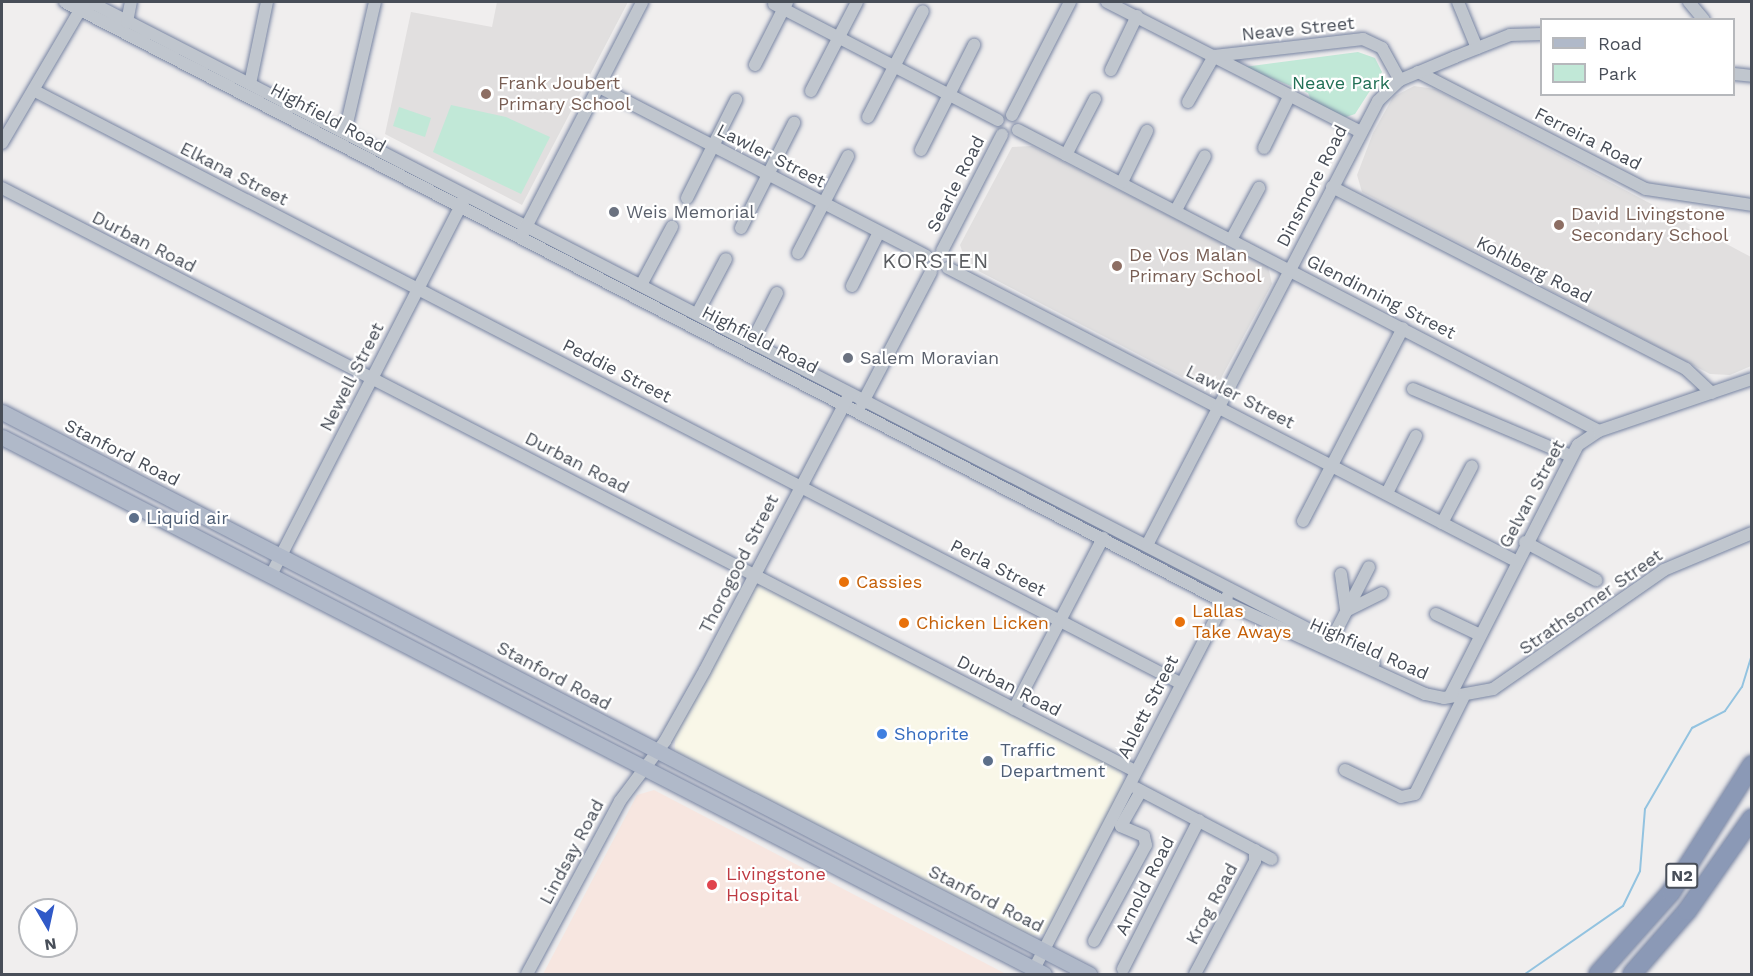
<!DOCTYPE html>
<style>
body{margin:0}
#map{position:relative;width:1753px;height:976px;overflow:hidden;background:#f0eeee;font-family:"Work Sans",sans-serif}
div>[style]{position:absolute}
.commercial>*{inset:0;background:#f9f7e8}
.education>*{inset:0;background:#e1dfdf}
.medical>*{inset:0;background:#f7e6e0}
.green>*{inset:0;background:#c1e8d7}
.stream>*{height:2px;margin:-1px;padding:0 1px;transform-origin:1px;border-radius:1px;background:#93c3e0}
.roads{filter:drop-shadow(0 0 2px #7784a2) drop-shadow(0 0 2px #7784a2)}
.minor>*{height:12px;margin:-6px;padding:0 6px;transform-origin:6px;border-radius:6px;background:#c0c6ce}
.major>*{height:15px;margin:-7.5px;padding:0 7.5px;transform-origin:7.5px;border-radius:7.5px;background:#b0b9c9}
.highway>*{height:18px;margin:-9px;padding:0 9px;transform-origin:9px;border-radius:9px;background:#8b99b6}
.dots>*{width:16px;height:16px;translate:-50% -50%;box-sizing:border-box;border:3px solid #fff;border-radius:50%}
span{translate:-50% -50%;white-space:nowrap;text-align:center;line-height:1.15;-webkit-text-stroke:4.5px #fff;paint-order:stroke}
.shield-label span{padding:2px 4px;background:#fff;border:2px solid;border-radius:4px;-webkit-text-stroke-width:0}
.shield-label{font-size:16px;color:#484e58;font-weight:700}
.street-label{font-size:18px;color:#484e58}
.park-label{font-size:18px;color:#227056}
.education-label{font-size:18px;color:#785e54}
.left{translate:0 -50%;text-align:left}
.worship-label{font-size:18px;color:#5b616d}
.service-label{font-size:18px;color:#4e5e75}
.food-label{font-size:18px;color:#c56008}
.shop-label{font-size:18px;color:#366cbe}
.health-label{font-size:18px;color:#be3a42}
.quarter-label{font-size:21px;color:#5b5d61;letter-spacing:1.5px}
.frame{position:absolute;inset:0;border:3px solid #484e58;pointer-events:none}
.legend{position:absolute;left:1540px;top:18px;width:195px;height:78px;box-sizing:border-box;background:#fff;border:2px solid #b6b8bc;margin:0;padding:8px 10px;list-style:none;font-size:18px;color:#484e58}
.legend li{display:flex;align-items:center;gap:12px;height:30px}
.legend b{width:30px;border:2px solid #b6b8bc}
.north{position:absolute;left:18px;top:898px;width:60px;height:60px;box-sizing:border-box;background:#fff;border:2px solid #b6b8bc;border-radius:50%;rotate:171deg;font-size:16px;font-weight:700;line-height:24px;text-align:center;color:#484e58}
.north::after{content:'';display:block;margin:auto;width:21px;height:27px;background:#3059c8;clip-path:polygon(50% 0,100% 100%,50% 72%,0 100%)}
</style>
<div id="map">
<div class="commercial">
<div style="clip-path:polygon(756px 583px,1121px 770px,1124px 787px,1044px 934px,1029px 936px,675px 755px,675px 732px)"></div>
</div>
<div class="education">
<div style="clip-path:polygon(497px 2px,628px 2px,522px 205px,385px 134px,411px 12px,492px 27px)"></div>
<div style="clip-path:polygon(1414px 86px,1435px 89px,1751px 257px,1751px 366px,1730px 375px,1710px 374px,1362px 192px,1357px 175px,1373px 133px,1393px 97px)"></div>
<div style="clip-path:polygon(1032px 146px,1268px 266px,1272px 284px,1220px 380px,1197px 385px,967px 265px,960px 245px,1012px 147px)"></div>
</div>
<div class="medical">
<div style="clip-path:polygon(654px 790px,1006px 974px,543px 974px,637px 795px)"></div>
</div>
<div class="green">
<div style="clip-path:polygon(1358px 52px,1375px 58px,1382px 72px,1355px 114px,1343px 118px,1311px 100px,1308px 93px,1244px 67px)"></div>
<div style="clip-path:polygon(451px 105px,506px 117px,550px 137px,521px 194px,433px 152px)"></div>
<div style="clip-path:polygon(399px 107px,431px 118px,425px 137px,393px 126px)"></div>
</div>
<div class="stream">
<div style="left:1525px;top:974px;width:119px;rotate:-34.8deg"></div>
<div style="left:1623px;top:906px;width:39px;rotate:-64deg"></div>
<div style="left:1640px;top:871px;width:62px;rotate:-85.4deg"></div>
<div style="left:1645px;top:809px;width:94px;rotate:-59.9deg"></div>
<div style="left:1692px;top:728px;width:37px;rotate:-27deg"></div>
<div style="left:1725px;top:711px;width:29px;rotate:-55deg"></div>
<div style="left:1742px;top:687px;width:34px;rotate:-73deg"></div>
</div>
<div class="roads">
<div class="minor">
<div style="left:65px;top:2px;width:1305px;rotate:27.37deg"></div>
<div style="left:1224px;top:602px;width:221px;rotate:24.6deg"></div>
<div style="left:1425px;top:694px;width:19px;rotate:12deg"></div>
<div style="left:1444px;top:698px;width:50px;rotate:-10.4deg"></div>
<div style="left:1493px;top:689px;width:208px;rotate:-34.8deg"></div>
<div style="left:1664px;top:570px;width:95px;rotate:-22.8deg"></div>
<div style="left:90px;top:2px;width:1444px;rotate:27.24deg"></div>
<div style="left:1107px;top:2px;width:285px;rotate:27.1deg"></div>
<div style="left:1458px;top:2px;width:50px;rotate:67.6deg"></div>
<div style="left:1689px;top:2px;width:23px;rotate:50deg"></div>
<div style="left:774px;top:4px;width:252px;rotate:27.4deg"></div>
<div style="left:127px;top:22px;width:20px;rotate:-79deg"></div>
<div style="left:755px;top:65px;width:71px;rotate:-63.1deg"></div>
<div style="left:1111px;top:70px;width:60px;rotate:-64.3deg"></div>
<div style="left:1418px;top:72px;width:256px;rotate:27.2deg"></div>
<div style="left:1646px;top:189px;width:107px;rotate:8.6deg"></div>
<div style="left:1734px;top:74px;width:18px;rotate:6deg"></div>
<div style="left:250px;top:84px;width:84px;rotate:-78.3deg"></div>
<div style="left:599px;top:87px;width:368px;rotate:27.3deg"></div>
<div style="left:35px;top:91px;width:1289px;rotate:27.34deg"></div>
<div style="left:811px;top:91px;width:100px;rotate:-62.7deg"></div>
<div style="left:1188px;top:102px;width:53px;rotate:-60.5deg"></div>
<div style="left:1214px;top:56px;width:150px;rotate:-6.5deg"></div>
<div style="left:1363px;top:39px;width:21px;rotate:25deg"></div>
<div style="left:1382px;top:48px;width:37px;rotate:61deg"></div>
<div style="left:1012px;top:115px;width:127px;rotate:-62.8deg"></div>
<div style="left:868px;top:117px;width:119px;rotate:-62.6deg"></div>
<div style="left:1018px;top:130px;width:654px;rotate:27.39deg"></div>
<div style="left:345px;top:132px;width:133px;rotate:-77deg"></div>
<div style="left:2px;top:143px;width:162px;rotate:-59.6deg"></div>
<div style="left:1264px;top:148px;width:59px;rotate:-63.9deg"></div>
<div style="left:921px;top:150px;width:118px;rotate:-63.2deg"></div>
<div style="left:1066px;top:155px;width:63px;rotate:-62.6deg"></div>
<div style="left:1122px;top:182px;width:57px;rotate:-63.9deg"></div>
<div style="left:1332px;top:187px;width:398px;rotate:27.2deg"></div>
<div style="left:1686px;top:369px;width:35px;rotate:43deg"></div>
<div style="left:2px;top:188px;width:1274px;rotate:27.23deg"></div>
<div style="left:687px;top:198px;width:110px;rotate:-63.4deg"></div>
<div style="left:1176px;top:210px;width:61px;rotate:-61.8deg"></div>
<div style="left:741px;top:228px;width:118px;rotate:-63.2deg"></div>
<div style="left:523px;top:233px;width:260px;rotate:-62.7deg"></div>
<div style="left:1232px;top:238px;width:57px;rotate:-61.6deg"></div>
<div style="left:942px;top:251px;width:131px;rotate:-62.7deg"></div>
<div style="left:798px;top:253px;width:109px;rotate:-62.7deg"></div>
<div style="left:948px;top:268px;width:639px;rotate:27.29deg"></div>
<div style="left:641px;top:285px;width:66px;rotate:-61.9deg"></div>
<div style="left:852px;top:286px;width:60px;rotate:-63.4deg"></div>
<div style="left:697px;top:314px;width:62px;rotate:-62.2deg"></div>
<div style="left:752px;top:342px;width:55px;rotate:-63deg"></div>
<div style="left:1413px;top:389px;width:172px;rotate:23deg"></div>
<div style="left:862px;top:404px;width:149px;rotate:-62.4deg"></div>
<div style="left:1387px;top:493px;width:64px;rotate:-63deg"></div>
<div style="left:1303px;top:521px;width:217px;rotate:-62.6deg"></div>
<div style="left:1442px;top:523px;width:64px;rotate:-62.2deg"></div>
<div style="left:1525px;top:542px;width:81px;rotate:28.2deg"></div>
<div style="left:1147px;top:545px;width:500px;rotate:-62.51deg"></div>
<div style="left:1378px;top:101px;width:30px;rotate:-44deg"></div>
<div style="left:1400px;top:80px;width:60px;rotate:-22.7deg"></div>
<div style="left:1455px;top:57px;width:59px;rotate:-21.8deg"></div>
<div style="left:1510px;top:35px;width:32px;rotate:-2deg"></div>
<div style="left:1341px;top:574px;width:37px;rotate:82deg"></div>
<div style="left:1346px;top:611px;width:40px;rotate:-26.6deg"></div>
<div style="left:271px;top:575px;width:422px;rotate:-62.8deg"></div>
<div style="left:1436px;top:614px;width:47px;rotate:25.5deg"></div>
<div style="left:1331px;top:641px;width:83px;rotate:-62.8deg"></div>
<div style="left:1450px;top:696px;width:282px;rotate:-63deg"></div>
<div style="left:1578px;top:445px;width:25px;rotate:-34deg"></div>
<div style="left:1599px;top:431px;width:162px;rotate:-18.8deg"></div>
<div style="left:1014px;top:709px;width:193px;rotate:-62.5deg"></div>
<div style="left:1345px;top:770px;width:62px;rotate:25.7deg"></div>
<div style="left:1401px;top:797px;width:14px;rotate:-12deg"></div>
<div style="left:1415px;top:794px;width:110px;rotate:-63.4deg"></div>
<div style="left:1136px;top:788px;width:153px;rotate:27.7deg"></div>
<div style="left:1094px;top:941px;width:109px;rotate:-61.6deg"></div>
<div style="left:1146px;top:845px;width:9px;rotate:-103deg"></div>
<div style="left:1144px;top:836px;width:25px;rotate:-157deg"></div>
<div style="left:1121px;top:826px;width:40px;rotate:-60.3deg"></div>
<div style="left:1034px;top:969px;width:419px;rotate:-62.6deg"></div>
<div style="left:1123px;top:969px;width:167px;rotate:-63deg"></div>
<div style="left:527px;top:974px;width:196px;rotate:-61.7deg"></div>
<div style="left:620px;top:801px;width:75px;rotate:-53.1deg"></div>
<div style="left:665px;top:741px;width:81px;rotate:-60.6deg"></div>
<div style="left:705px;top:670px;width:306px;rotate:-62.3deg"></div>
<div style="left:1195px;top:974px;width:128px;rotate:-62deg"></div>
<div style="left:1255px;top:861px;width:11px;rotate:-90deg"></div>
</div>
<div class="major">
<div style="left:2px;top:412px;width:1224px;rotate:27.34deg"></div>
<div style="left:2px;top:437px;width:1172px;rotate:27.26deg"></div>
</div>
<div class="highway">
<div style="left:1598px;top:974px;width:110px;rotate:-48.3deg"></div>
<div style="left:1671px;top:892px;width:151px;rotate:-57.5deg"></div>
<div style="left:1632px;top:974px;width:84px;rotate:-48.9deg"></div>
<div style="left:1687px;top:911px;width:113px;rotate:-55deg"></div>
</div>
</div>
<div class="dots">
<div style="left:486px;top:94px;background:#8d6e63"></div>
<div style="left:614px;top:212px;background:#6b7280"></div>
<div style="left:1559px;top:225px;background:#8d6e63"></div>
<div style="left:1117px;top:266px;background:#8d6e63"></div>
<div style="left:848px;top:358px;background:#6b7280"></div>
<div style="left:134px;top:518px;background:#5c6f8a"></div>
<div style="left:844px;top:582px;background:#e8710a"></div>
<div style="left:1180px;top:622px;background:#e8710a"></div>
<div style="left:904px;top:623px;background:#e8710a"></div>
<div style="left:882px;top:734px;background:#3f7fe0"></div>
<div style="left:988px;top:761px;background:#5c6f8a"></div>
<div style="left:712px;top:885px;background:#e0444e"></div>
</div>
<div class="shield-label">
<span style="left:1682px;top:876px">N2</span>
</div>
<div class="street-label">
<span style="left:1298px;top:29px;rotate:-6deg">Neave Street</span>
<span style="left:328px;top:118px;rotate:28deg">Highfield Road</span>
<span style="left:1588px;top:139px;rotate:27deg">Ferreira Road</span>
<span style="left:771px;top:156px;rotate:27deg">Lawler Street</span>
<span style="left:234px;top:174px;rotate:27deg">Elkana Street</span>
<span style="left:956px;top:184px;rotate:-63deg">Searle Road</span>
<span style="left:1312px;top:186px;rotate:-63deg">Dinsmore Road</span>
<span style="left:144px;top:242px;rotate:27deg">Durban Road</span>
<span style="left:1534px;top:270px;rotate:27deg">Kohlberg Road</span>
<span style="left:1381px;top:297px;rotate:27deg">Glendinning Street</span>
<span style="left:760px;top:340px;rotate:27deg">Highfield Road</span>
<span style="left:617px;top:371px;rotate:27deg">Peddie Street</span>
<span style="left:352px;top:377px;rotate:-63deg">Newell Street</span>
<span style="left:1240px;top:397px;rotate:27deg">Lawler Street</span>
<span style="left:122px;top:453px;rotate:27deg">Stanford Road</span>
<span style="left:577px;top:463px;rotate:27deg">Durban Road</span>
<span style="left:1532px;top:494px;rotate:-62deg">Gelvan Street</span>
<span style="left:739px;top:564px;rotate:-63deg">Thorogood Street</span>
<span style="left:998px;top:568px;rotate:27deg">Perla Street</span>
<span style="left:1591px;top:602px;rotate:-35deg">Strathsomer Street</span>
<span style="left:1369px;top:649px;rotate:24deg">Highfield Road</span>
<span style="left:554px;top:676px;rotate:28deg">Stanford Road</span>
<span style="left:1009px;top:686px;rotate:27deg">Durban Road</span>
<span style="left:1148px;top:707px;rotate:-63deg">Ablett Street</span>
<span style="left:572px;top:852px;rotate:-62deg">Lindsay Road</span>
<span style="left:1145px;top:886px;rotate:-63deg">Arnold Road</span>
<span style="left:986px;top:899px;rotate:27deg">Stanford Road</span>
<span style="left:1212px;top:904px;rotate:-62deg">Krog Road</span>
</div>
<div class="park-label">
<span style="left:1341px;top:83px">Neave Park</span>
</div>
<div class="education-label">
<span class="left" style="left:498px;top:94px">Frank Joubert<br>Primary School</span>
<span class="left" style="left:1571px;top:225px">David Livingstone<br>Secondary School</span>
<span class="left" style="left:1129px;top:266px">De Vos Malan<br>Primary School</span>
</div>
<div class="worship-label">
<span class="left" style="left:626px;top:212px">Weis Memorial</span>
<span class="left" style="left:860px;top:358px">Salem Moravian</span>
</div>
<div class="service-label">
<span class="left" style="left:146px;top:518px">Liquid air</span>
<span class="left" style="left:1000px;top:761px">Traffic<br>Department</span>
</div>
<div class="food-label">
<span class="left" style="left:856px;top:582px">Cassies</span>
<span class="left" style="left:1192px;top:622px">Lallas<br>Take Aways</span>
<span class="left" style="left:916px;top:623px">Chicken Licken</span>
</div>
<div class="shop-label">
<span class="left" style="left:894px;top:734px">Shoprite</span>
</div>
<div class="health-label">
<span class="left" style="left:726px;top:885px">Livingstone<br>Hospital</span>
</div>
<div class="quarter-label">
<span style="left:936px;top:261px">KORSTEN</span>
</div>
<div class="frame"></div>
<ul class="legend">
<li><b style="height:8px;background:#b0b9c9"></b>Road</li>
<li><b style="height:16px;background:#c1e8d7"></b>Park</li>
</ul>
<div class="north">N</div>
</div>
